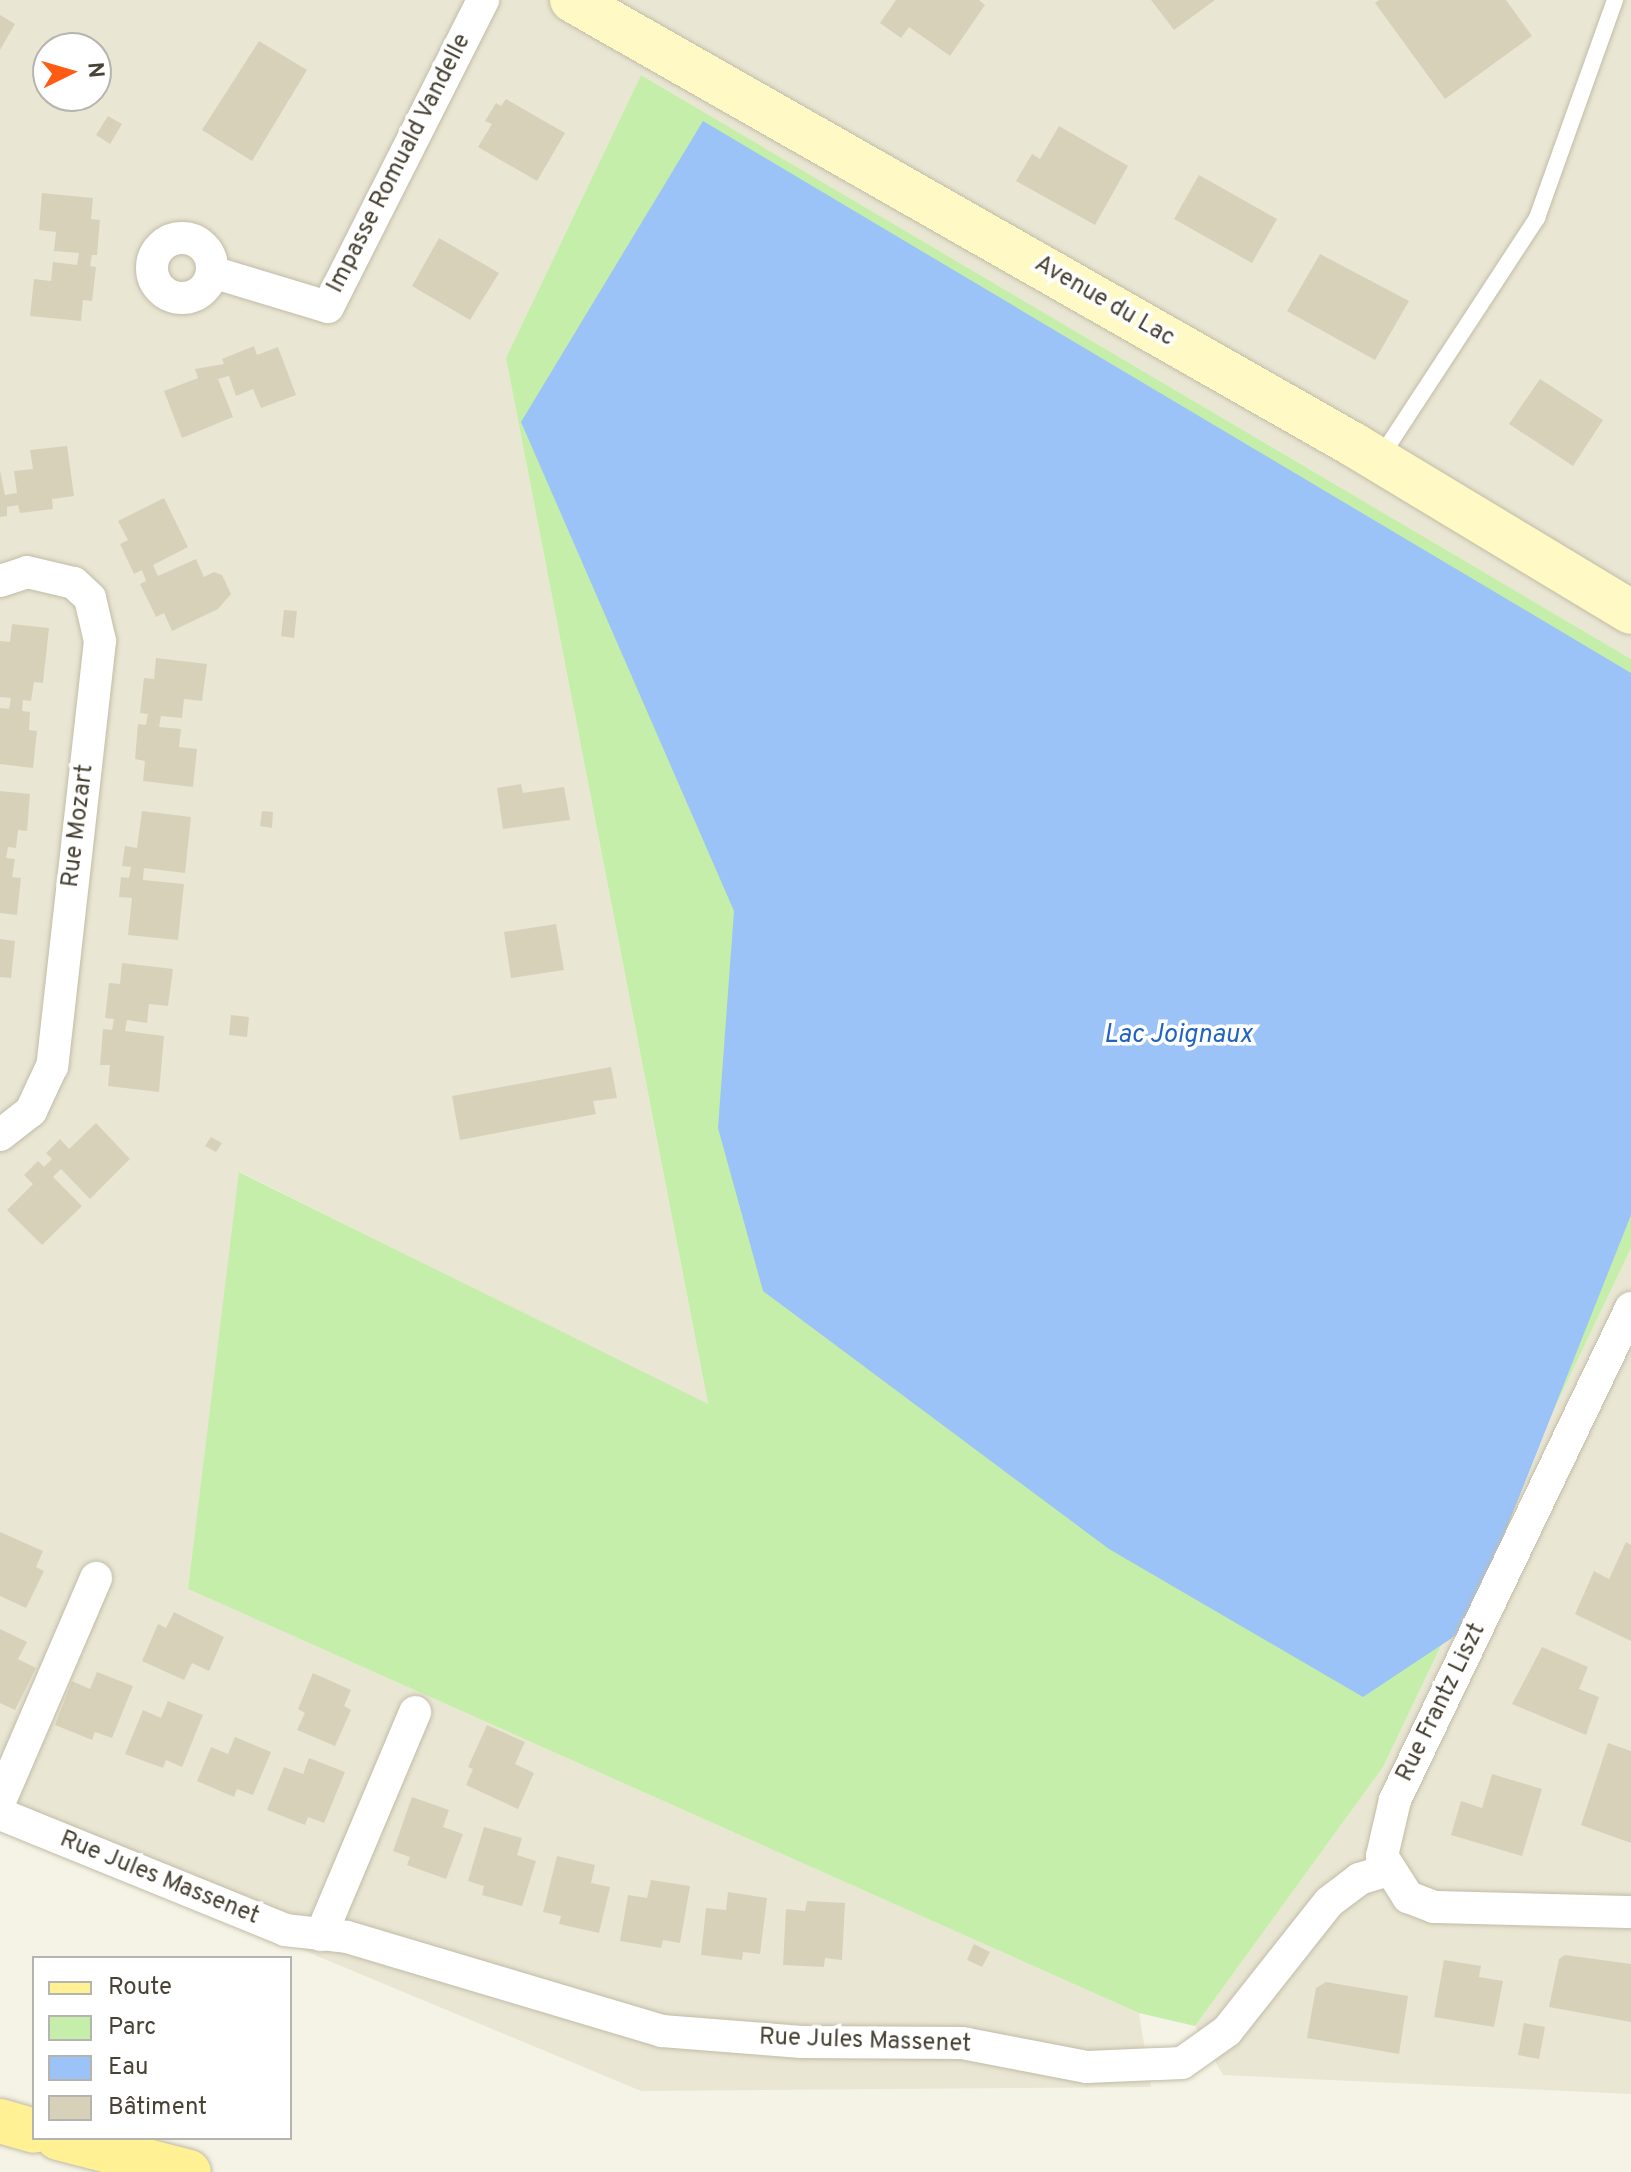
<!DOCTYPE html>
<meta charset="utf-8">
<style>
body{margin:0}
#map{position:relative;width:1631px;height:2172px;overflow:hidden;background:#f5f3e5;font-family:Overpass,sans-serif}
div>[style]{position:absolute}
.residential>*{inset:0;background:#e9e6d3}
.green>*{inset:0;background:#c4eea9}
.water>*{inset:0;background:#9bc3f8}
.building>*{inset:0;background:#d8d1ba}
.roads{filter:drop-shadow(0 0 2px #c1bca7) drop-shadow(0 0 2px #c1bca7)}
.service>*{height:16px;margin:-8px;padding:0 8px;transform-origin:8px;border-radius:8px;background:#fff}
.minor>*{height:32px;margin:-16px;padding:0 16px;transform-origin:16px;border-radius:16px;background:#fff}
.minor>.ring{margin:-16px;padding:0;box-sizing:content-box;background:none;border:32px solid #fff;border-radius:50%}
.secondary>*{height:44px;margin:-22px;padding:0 22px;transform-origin:22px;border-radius:22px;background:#fffac5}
.primary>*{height:44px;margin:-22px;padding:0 22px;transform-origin:22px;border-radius:22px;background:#fff194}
span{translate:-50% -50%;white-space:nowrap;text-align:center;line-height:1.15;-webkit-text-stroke:7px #fff;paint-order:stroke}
.street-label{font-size:24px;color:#484334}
.water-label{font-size:26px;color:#2164c0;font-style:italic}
.legend{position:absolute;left:32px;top:1956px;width:260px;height:184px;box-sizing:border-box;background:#fff;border:2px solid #b6b4ae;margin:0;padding:10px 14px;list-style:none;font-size:24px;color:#484334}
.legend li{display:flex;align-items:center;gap:16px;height:40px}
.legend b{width:40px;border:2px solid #b6b4ae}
.north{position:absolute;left:32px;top:32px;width:80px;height:80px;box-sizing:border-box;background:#fff;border:2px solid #b6b4ae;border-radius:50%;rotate:85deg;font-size:22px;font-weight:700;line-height:32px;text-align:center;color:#484334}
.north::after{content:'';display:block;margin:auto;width:28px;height:36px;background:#ff5b12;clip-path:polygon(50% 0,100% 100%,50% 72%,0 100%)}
</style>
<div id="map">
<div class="residential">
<div style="clip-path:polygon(evenodd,0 0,1631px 0,1631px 659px,641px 75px,506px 358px,708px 1405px,240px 1172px,188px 1589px,1139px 2013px,1151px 2087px,641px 2091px,0 1824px,0 0,48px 48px,96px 48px,96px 96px,48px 96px,48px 48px)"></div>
<div style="clip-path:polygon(1631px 1248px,1631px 2094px,1223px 2075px,1195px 2026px,1383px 1767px)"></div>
</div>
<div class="green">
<div style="clip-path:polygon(641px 75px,1631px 659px,1631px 1248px,1383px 1767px,1195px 2026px,1139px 2013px,188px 1589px,239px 1172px,708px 1404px,506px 358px)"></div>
</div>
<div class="water">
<div style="clip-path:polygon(703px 121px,1631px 673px,1631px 1215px,1467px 1628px,1363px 1697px,1109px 1549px,763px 1291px,718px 1128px,734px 911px,521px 422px)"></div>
</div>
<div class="building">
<div style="clip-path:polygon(896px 0,979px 0,985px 5px,950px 56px,909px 27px,901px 38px,880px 23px)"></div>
<div style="clip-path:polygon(1151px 0,1215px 0,1174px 30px)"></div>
<div style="clip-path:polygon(1379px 0,1506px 0,1532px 36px,1445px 99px,1375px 3px)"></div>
<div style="clip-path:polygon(0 15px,15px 24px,0 50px)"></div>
<div style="clip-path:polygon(259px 41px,307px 70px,252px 161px,202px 130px)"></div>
<div style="clip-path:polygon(506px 99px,565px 133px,537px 181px,478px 147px,492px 124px,485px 121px,496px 103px,501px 106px)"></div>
<div style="clip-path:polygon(108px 116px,122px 124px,110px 144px,96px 135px)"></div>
<div style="clip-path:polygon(1059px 126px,1128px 166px,1095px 225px,1016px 181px,1032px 154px,1040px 159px)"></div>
<div style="clip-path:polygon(1199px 175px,1277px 219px,1252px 263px,1174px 219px)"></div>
<div style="clip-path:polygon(42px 193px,93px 198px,91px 219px,100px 220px,97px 255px,92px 255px,90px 266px,96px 267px,92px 301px,83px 300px,81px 321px,30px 316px,34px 279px,51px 281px,53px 262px,77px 265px,79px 253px,54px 251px,56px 232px,39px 230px)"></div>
<div style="clip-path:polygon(439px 238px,499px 273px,470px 320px,412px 286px)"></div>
<div style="clip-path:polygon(1320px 254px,1409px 301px,1375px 360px,1287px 311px)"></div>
<div style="clip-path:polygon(254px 346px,257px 355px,278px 347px,296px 395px,261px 408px,253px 389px,236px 396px,229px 376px,218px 379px,233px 417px,182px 438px,164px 391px,198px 378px,195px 369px,224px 364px,222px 359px)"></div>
<div style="clip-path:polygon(1540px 379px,1603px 420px,1573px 466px,1509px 424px)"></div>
<div style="clip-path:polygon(67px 446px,74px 496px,52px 499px,53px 509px,20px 513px,18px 505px,7px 507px,7px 516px,0 517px,0 470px,5px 495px,17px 493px,14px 471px,33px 469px,30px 450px)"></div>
<div style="clip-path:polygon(164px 498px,188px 547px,153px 565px,158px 576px,196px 559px,204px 577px,214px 572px,222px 575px,231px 594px,218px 609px,172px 631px,164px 613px,156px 617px,140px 584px,146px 581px,142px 570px,134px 574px,120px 544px,128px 540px,118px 521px)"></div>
<div style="clip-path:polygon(284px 610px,297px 611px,294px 638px,281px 636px)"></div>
<div style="clip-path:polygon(12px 624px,49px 628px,43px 683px,34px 682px,31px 701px,23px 700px,22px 711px,30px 712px,29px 730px,37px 731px,33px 768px,0 764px,0 708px,9px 709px,11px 698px,0 697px,0 641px,10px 642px)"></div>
<div style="clip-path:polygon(156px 658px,207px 664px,202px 701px,184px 699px,182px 718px,161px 716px,159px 727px,181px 729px,179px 747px,197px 749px,193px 787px,143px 781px,145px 761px,135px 759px,138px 724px,146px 725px,148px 714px,140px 713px,144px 678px,154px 679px)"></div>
<div style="clip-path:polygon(521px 784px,523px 793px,564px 787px,570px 820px,503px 829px,497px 788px)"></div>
<div style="clip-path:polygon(0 791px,30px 794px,27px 831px,18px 830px,16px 848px,8px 847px,6px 858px,15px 859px,12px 877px,21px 878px,17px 915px,0 913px)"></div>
<div style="clip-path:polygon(142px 811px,191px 817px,185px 873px,144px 868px,143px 880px,184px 884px,178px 940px,128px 935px,132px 898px,119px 897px,121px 877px,129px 878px,131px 867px,122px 866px,125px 846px,137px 848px)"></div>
<div style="clip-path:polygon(262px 811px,273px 812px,272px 828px,260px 826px)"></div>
<div style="clip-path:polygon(556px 924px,564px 970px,511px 978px,504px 932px)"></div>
<div style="clip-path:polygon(0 939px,15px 941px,11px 978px,0 977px)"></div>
<div style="clip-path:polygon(122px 963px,173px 969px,168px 1006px,149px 1004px,147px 1023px,127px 1020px,125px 1031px,164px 1036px,159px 1092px,108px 1086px,110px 1065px,100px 1065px,103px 1029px,112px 1030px,114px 1019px,105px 1018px,109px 983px,120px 984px)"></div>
<div style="clip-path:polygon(231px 1015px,249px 1017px,247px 1037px,229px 1035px)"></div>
<div style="clip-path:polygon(611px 1067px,617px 1098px,593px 1101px,596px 1114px,460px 1140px,452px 1096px)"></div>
<div style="clip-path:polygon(96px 1123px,130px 1159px,90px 1199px,61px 1169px,53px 1177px,82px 1206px,42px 1245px,7px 1210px,33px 1184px,24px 1175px,38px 1161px,44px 1167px,52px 1159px,46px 1153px,60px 1139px,69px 1149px)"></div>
<div style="clip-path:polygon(211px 1137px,222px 1143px,216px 1152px,205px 1146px)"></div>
<div style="clip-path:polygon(0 1532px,43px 1551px,36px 1567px,44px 1571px,26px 1608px,0 1596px)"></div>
<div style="clip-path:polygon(1626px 1542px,1631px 1545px,1631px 1641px,1575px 1614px,1594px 1571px,1609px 1579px)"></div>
<div style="clip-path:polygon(174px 1612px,224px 1637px,209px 1671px,192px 1663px,184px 1680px,142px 1661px,158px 1624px,166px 1628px)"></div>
<div style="clip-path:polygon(0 1629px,27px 1642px,18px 1659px,36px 1668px,15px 1710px,0 1703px)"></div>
<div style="clip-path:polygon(1542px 1647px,1588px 1667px,1579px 1689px,1599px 1697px,1586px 1735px,1512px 1704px)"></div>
<div style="clip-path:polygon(97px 1672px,133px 1686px,112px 1738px,95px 1732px,92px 1740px,55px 1725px,72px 1681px,90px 1689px)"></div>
<div style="clip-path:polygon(313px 1673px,351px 1690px,344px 1706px,351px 1710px,335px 1746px,297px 1730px,305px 1713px,298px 1709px)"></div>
<div style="clip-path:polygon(168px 1701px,203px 1715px,182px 1767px,166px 1760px,163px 1768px,125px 1754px,143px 1710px,161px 1718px)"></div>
<div style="clip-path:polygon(487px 1725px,525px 1742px,515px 1764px,534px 1773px,518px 1809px,466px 1785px,473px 1769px,468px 1767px)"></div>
<div style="clip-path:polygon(235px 1737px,271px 1752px,253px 1795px,237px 1789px,234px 1797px,197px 1781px,211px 1747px,228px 1754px)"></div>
<div style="clip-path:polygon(1608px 1743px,1631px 1751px,1631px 1843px,1581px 1825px)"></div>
<div style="clip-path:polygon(309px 1758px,345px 1772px,324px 1823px,308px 1817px,305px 1825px,267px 1810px,284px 1767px,303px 1774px)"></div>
<div style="clip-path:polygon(1492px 1774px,1542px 1789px,1522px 1856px,1451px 1835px,1461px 1801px,1482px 1808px)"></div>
<div style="clip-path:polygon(412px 1797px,449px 1810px,443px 1827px,463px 1834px,446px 1879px,407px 1865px,410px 1857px,393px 1851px)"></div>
<div style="clip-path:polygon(484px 1827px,522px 1838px,517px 1855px,536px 1861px,522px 1906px,482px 1895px,484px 1886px,468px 1881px)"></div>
<div style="clip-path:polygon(557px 1856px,595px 1865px,591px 1883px,610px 1887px,599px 1933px,559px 1924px,561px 1916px,543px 1912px)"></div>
<div style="clip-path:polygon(651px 1880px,690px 1886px,680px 1943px,663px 1940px,661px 1948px,620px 1941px,628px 1895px,647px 1898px)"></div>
<div style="clip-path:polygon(728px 1892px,767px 1898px,760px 1954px,743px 1952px,742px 1960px,701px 1955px,706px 1908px,726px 1910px)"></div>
<div style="clip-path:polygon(807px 1901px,845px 1903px,842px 1960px,825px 1958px,824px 1967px,783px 1965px,786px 1909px,805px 1911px)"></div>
<div style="clip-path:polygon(974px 1944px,990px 1952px,982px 1967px,967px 1960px)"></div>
<div style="clip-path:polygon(1565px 1955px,1631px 1964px,1631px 2022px,1549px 2007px,1559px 1959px)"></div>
<div style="clip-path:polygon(1444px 1960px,1481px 1966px,1479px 1977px,1503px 1981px,1494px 2027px,1434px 2017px)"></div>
<div style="clip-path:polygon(1326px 1982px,1408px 1996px,1399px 2054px,1307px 2038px,1316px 1988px)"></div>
<div style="clip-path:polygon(1524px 2023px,1545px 2027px,1539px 2059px,1518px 2055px)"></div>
</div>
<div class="roads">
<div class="service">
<div style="left:1380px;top:458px;width:287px;rotate:-56.8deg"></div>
<div style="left:1537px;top:218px;width:232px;rotate:-70.3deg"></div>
</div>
<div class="minor">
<div class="ring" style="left:152px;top:238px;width:28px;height:28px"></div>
<div style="left:212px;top:272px;width:121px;rotate:16.8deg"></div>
<div style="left:328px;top:307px;width:344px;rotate:-63.2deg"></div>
<div style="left:0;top:581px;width:28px;rotate:-18deg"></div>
<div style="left:27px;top:572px;width:48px;rotate:13.2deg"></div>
<div style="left:74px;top:583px;width:22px;rotate:43deg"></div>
<div style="left:90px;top:598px;width:44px;rotate:76.9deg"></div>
<div style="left:100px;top:641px;width:428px;rotate:96.4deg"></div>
<div style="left:52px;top:1066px;width:50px;rotate:115deg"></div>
<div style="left:31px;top:1111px;width:39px;rotate:142deg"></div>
<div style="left:1631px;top:1308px;width:546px;rotate:115.63deg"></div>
<div style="left:1395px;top:1800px;width:57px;rotate:103.1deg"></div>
<div style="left:1382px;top:1856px;width:49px;rotate:57.6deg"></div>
<div style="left:1408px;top:1897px;width:28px;rotate:21deg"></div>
<div style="left:1434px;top:1907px;width:197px;rotate:1.5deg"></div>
<div style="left:0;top:1801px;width:243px;rotate:-66.7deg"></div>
<div style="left:0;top:1814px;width:308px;rotate:22.1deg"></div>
<div style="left:285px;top:1930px;width:62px;rotate:6.4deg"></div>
<div style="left:347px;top:1937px;width:329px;rotate:16.6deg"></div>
<div style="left:662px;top:2031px;width:140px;rotate:4.5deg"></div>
<div style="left:802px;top:2042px;width:160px;rotate:0.4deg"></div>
<div style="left:962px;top:2043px;width:127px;rotate:10.9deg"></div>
<div style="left:1087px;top:2067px;width:95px;rotate:-2.4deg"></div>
<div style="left:1182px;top:2063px;width:55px;rotate:-35.4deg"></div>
<div style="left:1227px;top:2031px;width:164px;rotate:-51.7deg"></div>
<div style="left:1329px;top:1902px;width:38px;rotate:-37deg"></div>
<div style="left:1359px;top:1879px;width:30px;rotate:-17deg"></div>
<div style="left:321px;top:1935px;width:242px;rotate:-67.1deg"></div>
</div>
<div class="secondary">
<div style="left:572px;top:0;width:900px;rotate:29.64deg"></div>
<div style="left:1354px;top:445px;width:323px;rotate:31.1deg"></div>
</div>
<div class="primary">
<div style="left:0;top:2121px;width:35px;rotate:16deg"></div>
<div style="left:58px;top:2138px;width:135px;rotate:14.5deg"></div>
</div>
</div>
<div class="street-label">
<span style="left:400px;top:164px;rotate:-63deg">Impasse Romuald Vandelle</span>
<span style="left:1104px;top:302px;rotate:30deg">Avenue du Lac</span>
<span style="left:79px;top:826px;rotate:-83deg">Rue Mozart</span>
<span style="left:1442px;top:1703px;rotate:-64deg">Rue Frantz Liszt</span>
<span style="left:159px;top:1879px;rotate:22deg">Rue Jules Massenet</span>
<span style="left:865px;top:2042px;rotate:2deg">Rue Jules Massenet</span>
</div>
<div class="water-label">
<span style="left:1178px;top:1036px">Lac Joignaux</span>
</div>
<ul class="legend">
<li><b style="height:10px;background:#fff194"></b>Route</li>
<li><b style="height:22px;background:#c4eea9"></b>Parc</li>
<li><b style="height:22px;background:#9bc3f8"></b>Eau</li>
<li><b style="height:22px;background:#d8d1ba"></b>Bâtiment</li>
</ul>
<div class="north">N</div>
</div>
